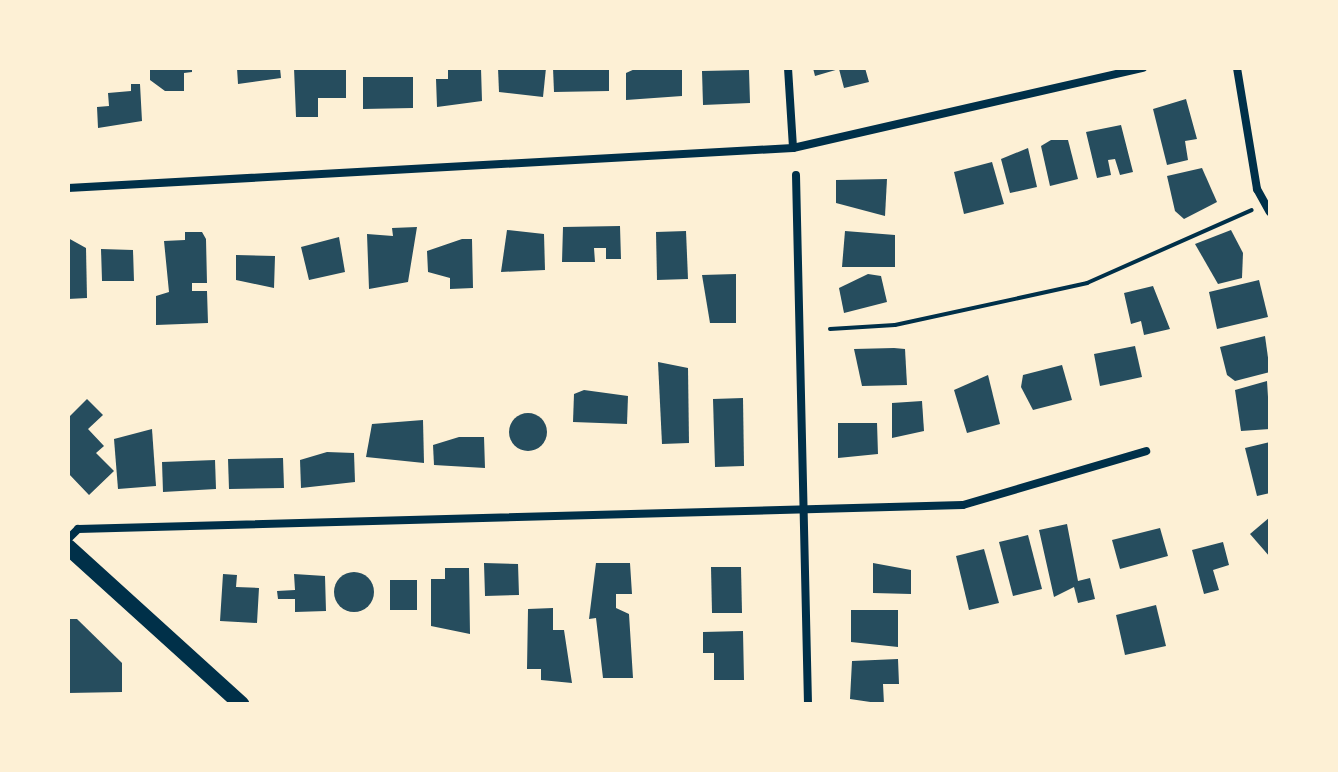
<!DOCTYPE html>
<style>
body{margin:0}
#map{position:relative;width:1338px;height:772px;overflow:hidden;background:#fdf0d5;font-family:Raleway,sans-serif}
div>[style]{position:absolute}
.building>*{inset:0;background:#264d5e}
.round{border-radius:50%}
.path>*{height:4px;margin:-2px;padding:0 2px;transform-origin:2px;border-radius:2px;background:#003049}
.minor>*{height:8px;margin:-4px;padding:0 4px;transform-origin:4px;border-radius:4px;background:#003049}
.secondary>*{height:16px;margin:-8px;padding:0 8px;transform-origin:8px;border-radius:8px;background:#003049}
span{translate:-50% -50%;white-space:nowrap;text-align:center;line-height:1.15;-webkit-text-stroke:8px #fdf0d5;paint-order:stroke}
.frame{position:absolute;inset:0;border:70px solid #fdf0d5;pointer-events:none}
</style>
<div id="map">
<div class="building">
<div style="clip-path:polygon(150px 68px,192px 68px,192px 72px,184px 73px,184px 91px,165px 91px,150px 80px)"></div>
<div style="clip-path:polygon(237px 68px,280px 68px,281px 78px,238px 84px)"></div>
<div style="clip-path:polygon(294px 68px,346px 68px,346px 98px,318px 98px,318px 117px,296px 117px)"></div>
<div style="clip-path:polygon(448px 68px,481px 68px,482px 101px,437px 107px,436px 79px,448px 79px)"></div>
<div style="clip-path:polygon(498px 68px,546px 68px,543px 97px,499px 92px)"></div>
<div style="clip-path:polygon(553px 68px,609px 68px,609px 91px,554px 92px)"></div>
<div style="clip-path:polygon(637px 68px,682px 68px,682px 96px,626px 100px,626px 73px)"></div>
<div style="clip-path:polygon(813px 68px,865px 68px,869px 82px,844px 88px,839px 69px,815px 76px)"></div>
<div style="clip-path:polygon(749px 70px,750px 103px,703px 105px,702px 71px)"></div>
<div style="clip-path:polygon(363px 77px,413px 77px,413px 108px,363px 109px)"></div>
<div style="clip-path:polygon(131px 84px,140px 84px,142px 121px,98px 128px,97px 107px,109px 106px,108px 93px,131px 91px)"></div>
<div style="clip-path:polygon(1186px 99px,1197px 139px,1185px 141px,1188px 160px,1167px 165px,1153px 109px)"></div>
<div style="clip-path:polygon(1121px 125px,1133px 172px,1120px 175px,1115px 159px,1108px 160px,1111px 175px,1097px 178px,1086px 132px)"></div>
<div style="clip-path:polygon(1051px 140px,1068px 140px,1078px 179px,1050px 186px,1041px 146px)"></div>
<div style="clip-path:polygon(1028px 148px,1037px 187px,1010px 193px,1001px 159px)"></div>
<div style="clip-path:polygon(992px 162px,1004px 204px,964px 214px,954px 172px)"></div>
<div style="clip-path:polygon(1202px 168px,1217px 202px,1184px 219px,1175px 211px,1167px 176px)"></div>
<div style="clip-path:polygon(887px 179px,885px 216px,836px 203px,836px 180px)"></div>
<div style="clip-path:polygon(620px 226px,621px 259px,606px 259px,606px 248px,594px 248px,595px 262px,562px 262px,563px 227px)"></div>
<div style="clip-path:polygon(417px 227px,408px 282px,369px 289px,367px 234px,393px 236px,392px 228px)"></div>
<div style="clip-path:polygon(507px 230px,544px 234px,545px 270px,501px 272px)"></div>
<div style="clip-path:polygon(1231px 230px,1243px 253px,1242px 278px,1218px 284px,1195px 244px)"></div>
<div style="clip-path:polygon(686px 231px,688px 279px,657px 280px,656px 232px)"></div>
<div style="clip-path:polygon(845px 231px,895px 235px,895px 267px,842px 267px)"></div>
<div style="clip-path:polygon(185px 232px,202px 232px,206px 239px,207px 283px,192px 283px,192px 291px,207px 291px,208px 323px,156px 325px,156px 296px,169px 292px,164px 241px,185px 240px)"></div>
<div style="clip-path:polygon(339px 237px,345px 272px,309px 280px,301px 247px)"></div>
<div style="clip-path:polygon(68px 238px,86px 248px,87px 298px,68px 299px)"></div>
<div style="clip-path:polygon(462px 239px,472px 239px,473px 288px,450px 289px,450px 278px,428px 272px,427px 251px)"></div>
<div style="clip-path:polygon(101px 249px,133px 250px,134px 281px,102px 281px)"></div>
<div style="clip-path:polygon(236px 255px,275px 256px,274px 288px,236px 280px)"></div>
<div style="clip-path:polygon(736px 274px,736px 323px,710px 323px,702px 275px)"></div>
<div style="clip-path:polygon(868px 274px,881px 276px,887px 302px,844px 313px,839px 288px)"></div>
<div style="clip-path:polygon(1259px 280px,1268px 317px,1217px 329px,1209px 292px)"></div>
<div style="clip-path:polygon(1153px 286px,1170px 329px,1144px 335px,1141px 321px,1131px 324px,1124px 293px)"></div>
<div style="clip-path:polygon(1265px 336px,1270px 372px,1235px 381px,1227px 375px,1220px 347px)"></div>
<div style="clip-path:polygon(1135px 346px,1142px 377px,1100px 386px,1094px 354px)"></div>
<div style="clip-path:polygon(894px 348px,905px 349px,907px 385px,862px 386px,854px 349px)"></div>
<div style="clip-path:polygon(658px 362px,688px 368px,689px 443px,662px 444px)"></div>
<div style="clip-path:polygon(1062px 365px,1072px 400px,1033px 410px,1021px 387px,1023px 375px)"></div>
<div style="clip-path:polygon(988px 375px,1000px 424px,967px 433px,954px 390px)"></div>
<div style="clip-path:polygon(1267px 381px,1270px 429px,1241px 431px,1235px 390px)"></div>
<div style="clip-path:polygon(584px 390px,628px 396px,627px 424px,573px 422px,574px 394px)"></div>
<div style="clip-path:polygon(743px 398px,744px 466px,715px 467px,713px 399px)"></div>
<div style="clip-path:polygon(87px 399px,103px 415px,88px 429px,104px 446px,96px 453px,114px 471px,89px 495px,68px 473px,68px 418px)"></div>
<div style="clip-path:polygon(922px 401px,924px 431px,892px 438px,892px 403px)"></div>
<div class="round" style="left:509px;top:413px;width:38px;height:38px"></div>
<div style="clip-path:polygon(423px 420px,424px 463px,366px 457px,372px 424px)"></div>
<div style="clip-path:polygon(838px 423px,877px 423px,878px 454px,838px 458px)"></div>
<div style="clip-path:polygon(152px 429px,156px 486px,118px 489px,114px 439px)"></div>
<div style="clip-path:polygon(459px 437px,484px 437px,485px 468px,434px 465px,433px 445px)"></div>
<div style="clip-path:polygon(1270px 442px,1270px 493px,1257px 496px,1245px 448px)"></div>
<div style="clip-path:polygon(327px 452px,354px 453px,355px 482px,301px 488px,300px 460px)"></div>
<div style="clip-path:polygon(283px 458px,284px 488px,229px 489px,228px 459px)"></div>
<div style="clip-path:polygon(215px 460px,216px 489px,163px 492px,162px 462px)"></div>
<div style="clip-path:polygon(1270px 517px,1270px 557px,1250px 534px)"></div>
<div style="clip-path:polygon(1067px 524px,1078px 581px,1090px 578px,1095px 599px,1078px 603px,1074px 587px,1054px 597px,1039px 530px)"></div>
<div style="clip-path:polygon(1160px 528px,1168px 556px,1120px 569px,1112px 540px)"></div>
<div style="clip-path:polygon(1028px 535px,1042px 589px,1013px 596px,999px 542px)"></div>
<div style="clip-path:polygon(1223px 542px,1229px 565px,1213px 570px,1219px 590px,1204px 594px,1192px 550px)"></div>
<div style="clip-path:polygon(984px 549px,999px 603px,969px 610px,956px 556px)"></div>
<div style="clip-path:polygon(484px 563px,518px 564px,519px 595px,485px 596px)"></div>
<div style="clip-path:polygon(596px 563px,630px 563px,632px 594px,616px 594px,616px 608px,629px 614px,633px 678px,603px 678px,596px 618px,589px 619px)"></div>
<div style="clip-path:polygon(873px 563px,911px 570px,911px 594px,873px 593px)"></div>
<div style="clip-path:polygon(711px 567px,741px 567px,742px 613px,712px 613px)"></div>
<div style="clip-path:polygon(445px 568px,469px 568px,470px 634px,431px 626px,431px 579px,445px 579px)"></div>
<div class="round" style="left:334px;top:572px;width:40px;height:40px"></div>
<div style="clip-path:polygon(223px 574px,237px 575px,236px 587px,259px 588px,257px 623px,220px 621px)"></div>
<div style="clip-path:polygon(294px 574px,325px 576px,326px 611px,295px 612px,295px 599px,278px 599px,277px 591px,295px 590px)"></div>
<div style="clip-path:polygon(390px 580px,417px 580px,417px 610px,390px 610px)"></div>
<div style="clip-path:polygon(1156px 605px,1166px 646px,1125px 655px,1116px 615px)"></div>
<div style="clip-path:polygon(553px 608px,553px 630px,564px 630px,572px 683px,541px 680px,541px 669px,527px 669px,528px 609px)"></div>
<div style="clip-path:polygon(851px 610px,898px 610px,898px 647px,851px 642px)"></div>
<div style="clip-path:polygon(68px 619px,77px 619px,122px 663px,122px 692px,68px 693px)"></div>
<div style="clip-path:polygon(743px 631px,744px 680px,714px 680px,714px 653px,703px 653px,703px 632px)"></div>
<div style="clip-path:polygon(898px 659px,899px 684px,883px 684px,884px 704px,850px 699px,852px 661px)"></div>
</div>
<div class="path">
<div style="left:830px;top:329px;width:65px;rotate:-3.5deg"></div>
<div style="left:895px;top:325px;width:197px;rotate:-12.3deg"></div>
<div style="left:1087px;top:283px;width:180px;rotate:-23.9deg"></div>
</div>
<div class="minor">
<div style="left:788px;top:68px;width:80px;rotate:86.4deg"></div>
<div style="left:1237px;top:68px;width:123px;rotate:80.6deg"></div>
<div style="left:1257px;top:189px;width:26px;rotate:61deg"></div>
<div style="left:796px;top:175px;width:529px;rotate:88.7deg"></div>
<div style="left:68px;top:188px;width:726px;rotate:-3.16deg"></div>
<div style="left:793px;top:148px;width:359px;rotate:-12.9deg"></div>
<div style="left:68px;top:539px;width:14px;rotate:-45deg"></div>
<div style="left:78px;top:529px;width:885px;rotate:-1.55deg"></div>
<div style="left:963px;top:505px;width:191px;rotate:-16.4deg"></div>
</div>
<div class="secondary">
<div style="left:68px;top:547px;width:234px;rotate:42.2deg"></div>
</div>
<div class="frame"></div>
</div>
